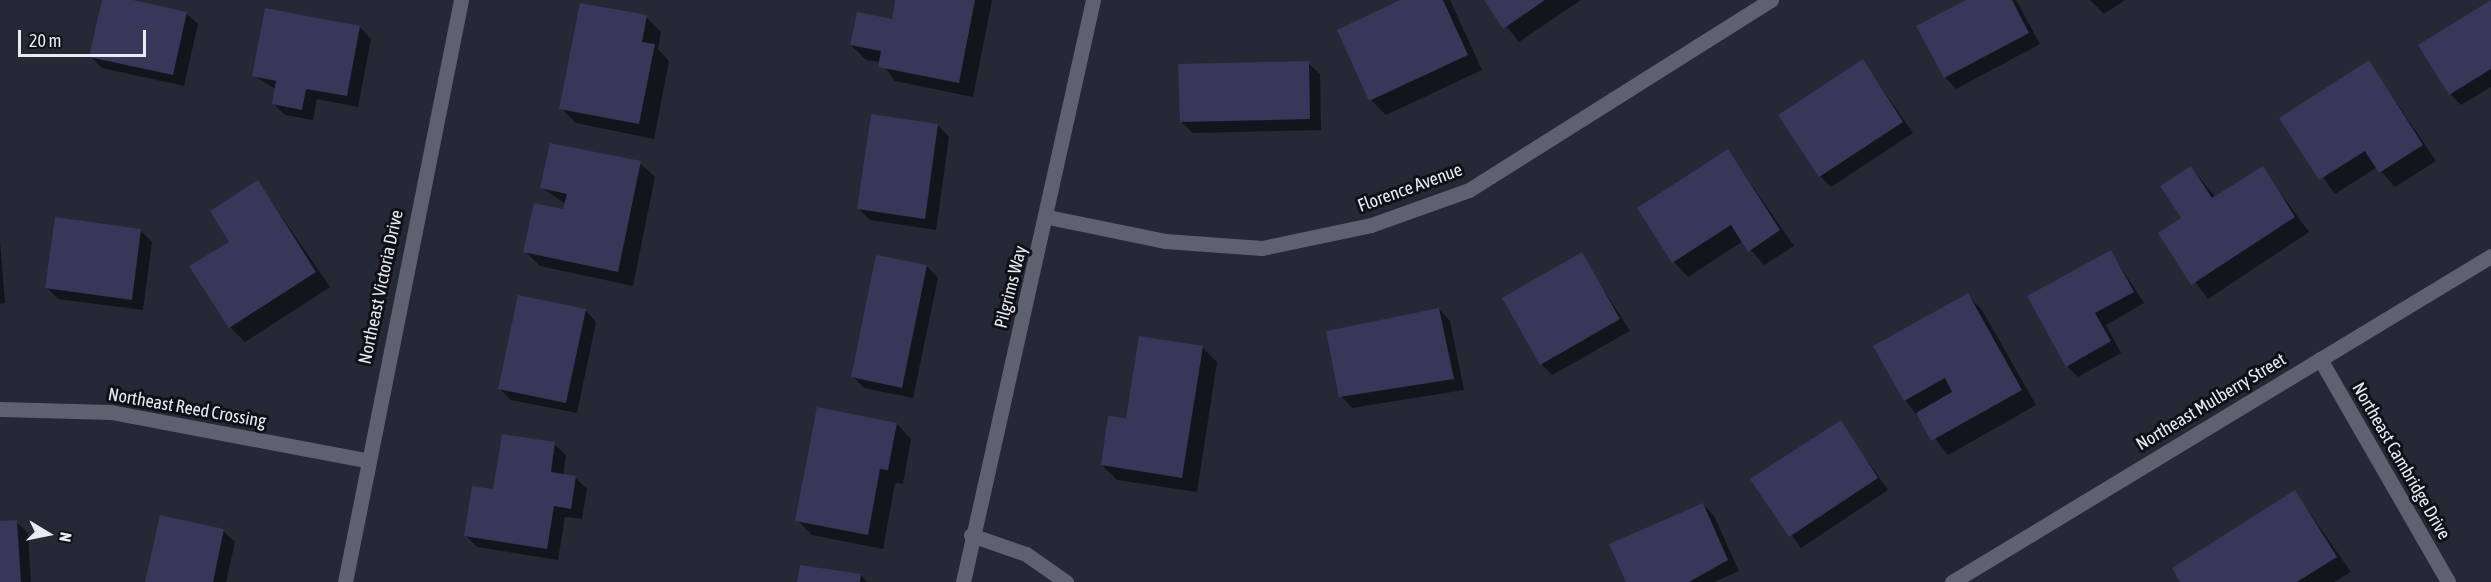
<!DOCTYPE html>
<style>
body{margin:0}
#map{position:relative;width:2491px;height:582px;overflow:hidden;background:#252835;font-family:"Asap Condensed",sans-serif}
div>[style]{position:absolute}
.shadow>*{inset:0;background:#0007}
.building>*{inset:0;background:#363759}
.lane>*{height:15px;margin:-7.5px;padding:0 7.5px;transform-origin:7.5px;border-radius:7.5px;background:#5d6170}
.street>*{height:15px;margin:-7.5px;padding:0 7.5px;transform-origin:7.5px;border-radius:7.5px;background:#5d6170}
.secondary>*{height:15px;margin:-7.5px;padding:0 7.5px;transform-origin:7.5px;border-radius:7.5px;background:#5d6170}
span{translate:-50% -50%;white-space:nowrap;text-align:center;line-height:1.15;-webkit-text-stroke:6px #101117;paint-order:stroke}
.street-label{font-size:18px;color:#e9ebf4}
.north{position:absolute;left:18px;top:504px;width:60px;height:60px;-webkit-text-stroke:4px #101117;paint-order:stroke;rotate:100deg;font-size:16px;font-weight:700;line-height:24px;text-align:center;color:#e9ebf4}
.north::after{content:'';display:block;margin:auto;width:21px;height:27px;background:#e9ebf4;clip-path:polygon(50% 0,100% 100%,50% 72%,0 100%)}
.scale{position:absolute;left:18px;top:30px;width:128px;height:27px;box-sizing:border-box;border:3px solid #e9ebf4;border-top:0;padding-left:8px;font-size:18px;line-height:21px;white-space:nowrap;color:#e9ebf4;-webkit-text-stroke:4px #101117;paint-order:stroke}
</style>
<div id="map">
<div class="shadow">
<div style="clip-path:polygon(103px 0,186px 13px,198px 24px,184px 86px,102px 68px,91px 57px)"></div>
<div style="clip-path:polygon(897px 0,992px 0,973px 97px,895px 81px,881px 62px,866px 60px,851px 45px,893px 21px)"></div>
<div style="clip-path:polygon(1404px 0,1450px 0,1482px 70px,1386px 115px,1371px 100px)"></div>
<div style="clip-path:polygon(1485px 0,1581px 0,1519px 42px)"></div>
<div style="clip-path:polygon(1969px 0,2016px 0,2040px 44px,1956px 89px,1945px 77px)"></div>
<div style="clip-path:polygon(2090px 0,2125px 0,2104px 14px)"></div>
<div style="clip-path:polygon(2491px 1px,2491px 87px,2461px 105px,2450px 94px)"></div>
<div style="clip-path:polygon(646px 17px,661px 32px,658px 49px,669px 61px,654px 139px,576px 123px,561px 108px)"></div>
<div style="clip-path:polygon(360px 27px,371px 39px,358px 107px,317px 99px,313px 120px,285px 115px,273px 103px,276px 89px,254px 76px)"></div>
<div style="clip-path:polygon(1863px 61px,1913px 133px,1831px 187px,1820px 176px)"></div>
<div style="clip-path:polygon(2369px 62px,2436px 161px,2395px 187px,2377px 167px,2335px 194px,2281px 118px)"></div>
<div style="clip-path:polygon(1308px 63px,1320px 74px,1321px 130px,1193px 133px,1181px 122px)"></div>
<div style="clip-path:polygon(938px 125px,949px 137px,936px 230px,870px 220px,858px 208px)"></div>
<div style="clip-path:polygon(1728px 151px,1794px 246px,1764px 265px,1743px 241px,1688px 277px,1674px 262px)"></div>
<div style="clip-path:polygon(640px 163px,655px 177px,633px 286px,540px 266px,525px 251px,565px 210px,566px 204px,542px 188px)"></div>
<div style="clip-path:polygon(2191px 167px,2216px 198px,2262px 168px,2309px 232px,2208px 299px,2160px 234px,2183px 219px)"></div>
<div style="clip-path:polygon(258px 182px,330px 287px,245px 342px,230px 327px,231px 242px)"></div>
<div style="clip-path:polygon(141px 231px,152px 242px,143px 310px,58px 299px,47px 288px)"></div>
<div style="clip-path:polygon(0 241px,5px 303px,0 304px)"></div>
<div style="clip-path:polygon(2111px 252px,2144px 303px,2106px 325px,2121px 353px,2078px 377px,2067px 366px)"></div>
<div style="clip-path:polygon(1581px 254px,1630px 331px,1552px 375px,1541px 364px)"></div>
<div style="clip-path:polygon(927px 266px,938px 278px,913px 398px,864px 388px,852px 376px)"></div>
<div style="clip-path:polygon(1967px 295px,1982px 310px,2036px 405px,1948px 455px,1905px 400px,1875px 347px)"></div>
<div style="clip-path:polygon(1439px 309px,1450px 321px,1464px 390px,1352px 408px,1341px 396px)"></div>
<div style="clip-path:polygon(585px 310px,596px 322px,577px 413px,511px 400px,500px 389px)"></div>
<div style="clip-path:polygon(1202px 347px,1217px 362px,1197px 492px,1117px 480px,1102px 465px,1127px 420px)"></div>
<div style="clip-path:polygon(1840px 422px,1888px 490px,1801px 548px,1753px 479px)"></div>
<div style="clip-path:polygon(897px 424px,911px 439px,903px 484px,895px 483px,883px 549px,812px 535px,797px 520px)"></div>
<div style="clip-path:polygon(554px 444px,566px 455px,563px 476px,576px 478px,587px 489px,582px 519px,565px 517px,558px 560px,477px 547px,466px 536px,494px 491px)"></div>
<div style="clip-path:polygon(2295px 492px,2351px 572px,2334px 582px,2182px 582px)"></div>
<div style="clip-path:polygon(1703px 504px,1714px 516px,1739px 571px,1714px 582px,1628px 582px)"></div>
<div style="clip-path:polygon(16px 522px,28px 533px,31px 582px,0 582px,0 523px)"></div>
<div style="clip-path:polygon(223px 531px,235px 542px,226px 582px,147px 582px)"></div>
<div style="clip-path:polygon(861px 575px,867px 582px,799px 582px)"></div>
</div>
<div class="building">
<div style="clip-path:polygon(102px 0,133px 0,187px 12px,173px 75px,89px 57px)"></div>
<div style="clip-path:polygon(895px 0,975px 0,959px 83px,878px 67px,881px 51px,850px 45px,857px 12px,892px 19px)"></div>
<div style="clip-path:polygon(1400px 0,1443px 0,1468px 55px,1369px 101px,1337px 30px)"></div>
<div style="clip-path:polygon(1484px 0,1545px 0,1503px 29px)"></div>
<div style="clip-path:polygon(1966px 0,2012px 0,2029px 33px,1944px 78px,1916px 26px)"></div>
<div style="clip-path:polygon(2491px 0,2491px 69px,2449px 95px,2418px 45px)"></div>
<div style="clip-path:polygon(580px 3px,647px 15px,642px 42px,655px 44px,639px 124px,559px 109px)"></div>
<div style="clip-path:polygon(265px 8px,360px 26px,347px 96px,306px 89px,302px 110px,272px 104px,276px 81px,252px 76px)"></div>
<div style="clip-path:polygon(1863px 59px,1903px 122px,1819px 177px,1778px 115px)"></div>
<div style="clip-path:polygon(2369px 60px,2423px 145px,2379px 173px,2365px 151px,2319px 180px,2279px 118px)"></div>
<div style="clip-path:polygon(1309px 61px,1310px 119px,1180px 122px,1178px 64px)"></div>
<div style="clip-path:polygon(871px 114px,938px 124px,925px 219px,857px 209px)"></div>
<div style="clip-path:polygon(550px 143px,641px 161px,618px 272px,523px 252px,534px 203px,563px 209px,567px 194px,540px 188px)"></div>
<div style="clip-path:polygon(1728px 149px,1780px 230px,1748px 252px,1731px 225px,1672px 263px,1637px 208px)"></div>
<div style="clip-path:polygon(2191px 166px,2212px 198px,2263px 166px,2295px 217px,2191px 285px,2158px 233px,2181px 218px,2160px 186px)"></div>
<div style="clip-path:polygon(258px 180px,316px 272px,229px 328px,189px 266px,229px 242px,210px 211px)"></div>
<div style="clip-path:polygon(55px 217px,141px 229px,132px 300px,45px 288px)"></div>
<div style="clip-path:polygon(2111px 250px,2134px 292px,2095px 313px,2111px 341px,2066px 367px,2027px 296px)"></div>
<div style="clip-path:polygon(1582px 252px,1620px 319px,1540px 365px,1502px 298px)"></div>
<div style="clip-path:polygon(876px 255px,927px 265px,902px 388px,851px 377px)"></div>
<div style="clip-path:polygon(1968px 293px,2022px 390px,1931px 441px,1916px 413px,1952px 392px,1945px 378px,1904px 401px,1873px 346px)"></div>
<div style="clip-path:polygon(518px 295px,586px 309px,566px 403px,498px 389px)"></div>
<div style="clip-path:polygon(1439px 308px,1454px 379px,1339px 397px,1326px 331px)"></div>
<div style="clip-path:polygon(1139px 336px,1203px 346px,1182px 478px,1101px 465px,1108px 416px,1126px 418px)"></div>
<div style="clip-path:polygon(817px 407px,897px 423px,888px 470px,880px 469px,868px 535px,795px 521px)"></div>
<div style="clip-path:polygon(1841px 420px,1878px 478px,1789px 537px,1750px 479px)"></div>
<div style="clip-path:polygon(502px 434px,555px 442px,551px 472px,576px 476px,571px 509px,554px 506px,547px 549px,464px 536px,472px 486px,493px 489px)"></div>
<div style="clip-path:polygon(2295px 490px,2337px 557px,2297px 582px,2180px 582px,2172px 568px)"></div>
<div style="clip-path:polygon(1703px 503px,1728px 560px,1689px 582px,1626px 582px,1609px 544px)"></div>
<div style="clip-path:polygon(160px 515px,224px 529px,213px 582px,145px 582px)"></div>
<div style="clip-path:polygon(17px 520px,21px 582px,0 582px,0 521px)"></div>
<div style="clip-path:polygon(800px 565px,861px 574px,860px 582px,797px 582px)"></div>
</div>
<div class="lane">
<div style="left:971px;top:535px;width:58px;rotate:19.1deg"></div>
<div style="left:1026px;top:554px;width:49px;rotate:35deg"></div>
</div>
<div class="street">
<div style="left:1048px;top:217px;width:119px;rotate:11.6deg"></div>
<div style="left:1165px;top:241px;width:97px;rotate:4.1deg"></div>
<div style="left:1262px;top:248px;width:111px;rotate:-11.9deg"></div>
<div style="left:1371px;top:225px;width:104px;rotate:-19.7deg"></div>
<div style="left:1469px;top:190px;width:357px;rotate:-32.2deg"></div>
<div style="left:2320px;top:359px;width:257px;rotate:60.1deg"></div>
<div style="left:0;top:409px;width:111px;rotate:1.5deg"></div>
<div style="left:111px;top:412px;width:258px;rotate:10.7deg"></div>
<div style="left:345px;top:582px;width:593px;rotate:-78.73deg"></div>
<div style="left:963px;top:582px;width:596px;rotate:-77.41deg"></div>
</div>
<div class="secondary">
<div style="left:1952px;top:582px;width:630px;rotate:-31.17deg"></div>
</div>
<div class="street-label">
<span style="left:1410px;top:188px;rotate:-20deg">Florence Avenue</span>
<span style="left:381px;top:287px;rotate:-78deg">Northeast Victoria Drive</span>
<span style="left:1011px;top:287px;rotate:-76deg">Pilgrims Way</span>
<span style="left:2211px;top:402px;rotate:-31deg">Northeast Mulberry Street</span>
<span style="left:187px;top:408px;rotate:10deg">Northeast Reed Crossing</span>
<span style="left:2401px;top:461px;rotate:60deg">Northeast Cambridge Drive</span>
</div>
<div class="north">N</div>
<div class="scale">20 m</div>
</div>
